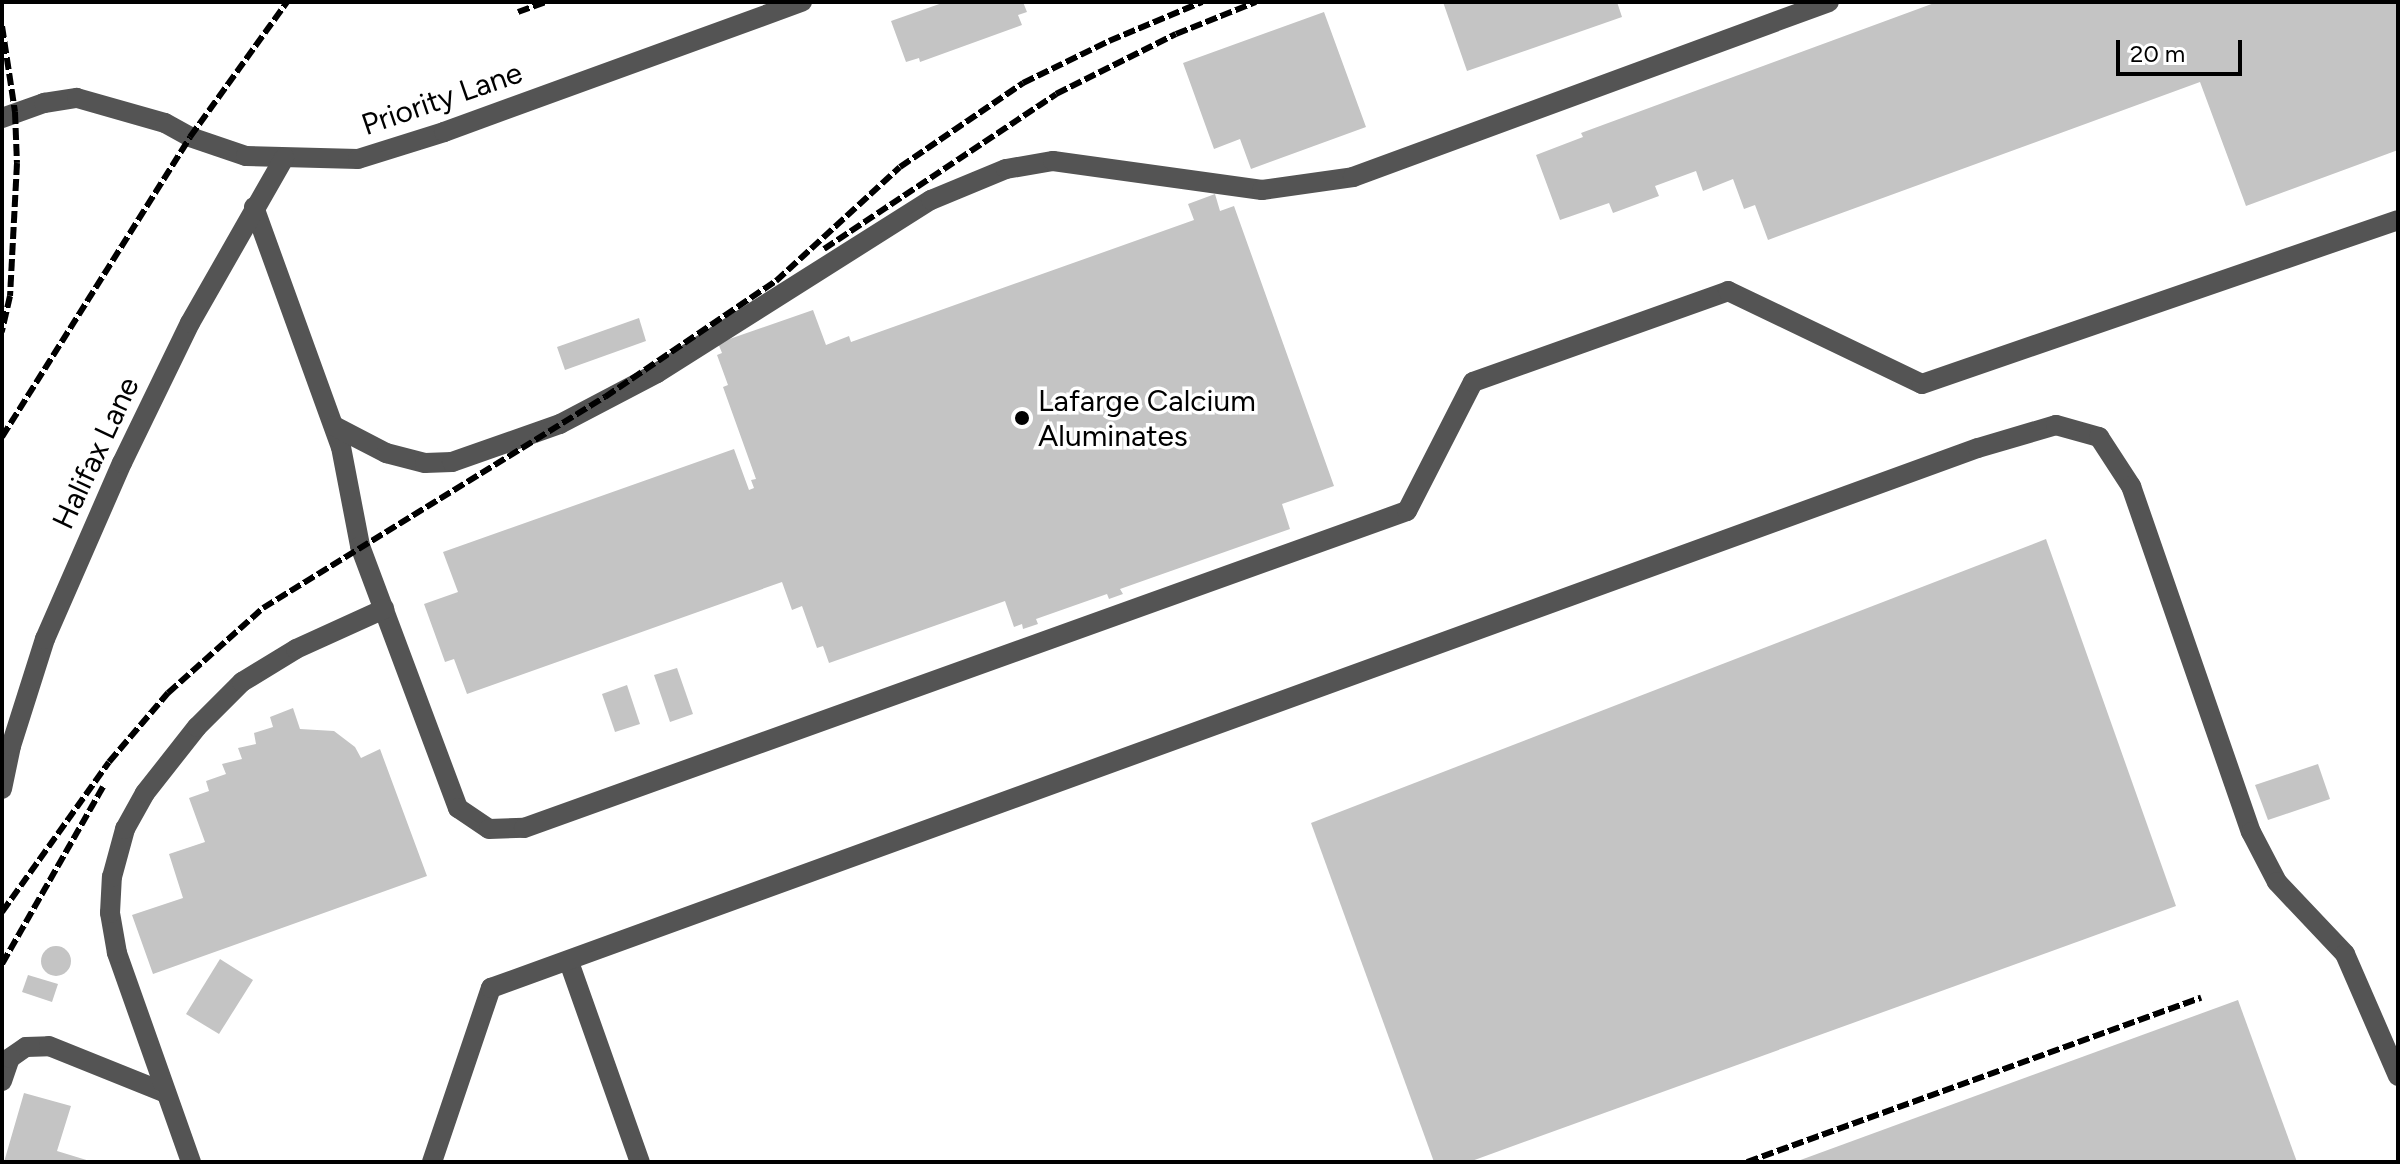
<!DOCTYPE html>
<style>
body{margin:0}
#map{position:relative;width:2400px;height:1164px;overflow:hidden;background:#fff;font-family:Figtree,sans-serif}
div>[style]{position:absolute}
.building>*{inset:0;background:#c4c4c4}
.round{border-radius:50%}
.minor>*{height:20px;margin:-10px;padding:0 10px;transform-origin:10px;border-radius:10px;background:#545454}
.rail>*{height:6px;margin-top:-3px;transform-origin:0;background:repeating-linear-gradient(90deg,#000 0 12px,transparent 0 16px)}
.dots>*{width:22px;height:22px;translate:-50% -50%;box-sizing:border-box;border:4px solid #fff;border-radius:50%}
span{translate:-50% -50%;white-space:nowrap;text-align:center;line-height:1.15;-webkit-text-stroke:7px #fff;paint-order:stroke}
.street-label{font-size:30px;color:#000}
.poi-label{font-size:30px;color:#000}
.left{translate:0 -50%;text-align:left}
.frame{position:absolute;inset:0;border:4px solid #000;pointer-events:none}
.scale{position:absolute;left:2116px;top:40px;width:126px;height:36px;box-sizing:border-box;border:4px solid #000;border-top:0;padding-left:10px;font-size:24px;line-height:28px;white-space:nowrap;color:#000;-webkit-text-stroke:6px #fff;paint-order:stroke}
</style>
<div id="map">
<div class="building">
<div style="clip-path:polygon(945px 2px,1023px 2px,1027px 12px,1018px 15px,1022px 25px,920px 62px,919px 58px,906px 62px,891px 21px)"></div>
<div style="clip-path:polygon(1443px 2px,1617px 2px,1622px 17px,1467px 71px)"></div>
<div style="clip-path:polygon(1937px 2px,2398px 2px,2398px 150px,2246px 206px,2200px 82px,1768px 240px,1755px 205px,1744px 209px,1733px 179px,1703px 191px,1696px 171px,1655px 186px,1659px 196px,1613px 213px,1609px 203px,1560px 220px,1536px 155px,1583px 137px,1581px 133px)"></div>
<div style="clip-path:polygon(1324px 12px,1366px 127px,1251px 169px,1240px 139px,1214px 149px,1183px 63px)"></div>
<div style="clip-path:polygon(1215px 194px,1220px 211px,1234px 206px,1334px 486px,1282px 504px,1290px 529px,1120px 589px,1123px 594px,1109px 599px,1107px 594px,1036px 619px,1038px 624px,1023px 629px,1022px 624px,1014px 627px,1005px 601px,829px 663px,823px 646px,817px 648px,802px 606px,792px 610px,782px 582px,467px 694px,454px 659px,445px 662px,424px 604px,458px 592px,443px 552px,734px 449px,749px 490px,754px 488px,751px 480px,756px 479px,723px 387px,728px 385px,717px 355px,722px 353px,718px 343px,813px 310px,826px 345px,849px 336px,851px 342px,1194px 220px,1188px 204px)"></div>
<div style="clip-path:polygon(639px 318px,646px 341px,565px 370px,557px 347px)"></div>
<div style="clip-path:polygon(2046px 539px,2176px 906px,1469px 1162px,1434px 1162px,1311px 823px)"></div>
<div style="clip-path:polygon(677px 668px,693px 714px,670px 722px,654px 675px)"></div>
<div style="clip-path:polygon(627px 685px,640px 724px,615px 732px,602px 694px)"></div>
<div style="clip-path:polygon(293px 708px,300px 729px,334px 731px,355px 747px,361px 758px,380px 749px,427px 876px,153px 974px,132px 915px,183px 898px,169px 854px,205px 842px,189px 798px,209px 791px,206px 781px,226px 774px,222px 764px,242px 759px,238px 748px,256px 744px,254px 733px,273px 727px,270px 717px)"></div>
<div style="clip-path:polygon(2318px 764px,2330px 799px,2268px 820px,2255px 785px)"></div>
<div class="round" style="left:41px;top:946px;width:30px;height:30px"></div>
<div style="clip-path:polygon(220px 959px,253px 980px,219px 1034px,186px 1014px)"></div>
<div style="clip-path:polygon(28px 975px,58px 984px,52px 1002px,22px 992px)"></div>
<div style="clip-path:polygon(2238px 1000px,2297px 1162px,1795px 1162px)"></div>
<div style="clip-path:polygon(24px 1093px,71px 1106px,57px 1151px,93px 1162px,4px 1162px)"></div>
</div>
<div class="minor">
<div style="left:2px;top:118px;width:45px;rotate:-19.7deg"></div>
<div style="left:44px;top:103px;width:33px;rotate:-9deg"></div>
<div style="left:77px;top:98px;width:91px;rotate:15.9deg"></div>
<div style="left:165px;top:123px;width:29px;rotate:29deg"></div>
<div style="left:190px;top:137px;width:59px;rotate:18.7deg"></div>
<div style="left:246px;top:156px;width:112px;rotate:1.5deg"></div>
<div style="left:358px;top:159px;width:90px;rotate:-17.4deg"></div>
<div style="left:444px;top:132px;width:381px;rotate:-20deg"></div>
<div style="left:254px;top:207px;width:255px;rotate:70.1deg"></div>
<div style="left:341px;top:447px;width:101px;rotate:79.1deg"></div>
<div style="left:360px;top:546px;width:280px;rotate:69.5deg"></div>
<div style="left:458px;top:808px;width:37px;rotate:34deg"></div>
<div style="left:489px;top:829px;width:35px;rotate:-2deg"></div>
<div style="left:524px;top:828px;width:938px;rotate:-19.75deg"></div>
<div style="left:1407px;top:511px;width:145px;rotate:-62.9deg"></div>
<div style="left:1473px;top:382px;width:271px;rotate:-19.6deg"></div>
<div style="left:1728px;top:291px;width:215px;rotate:25.6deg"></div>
<div style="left:1922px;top:384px;width:503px;rotate:-19.01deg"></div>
<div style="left:334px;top:426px;width:59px;rotate:27.4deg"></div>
<div style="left:386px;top:453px;width:40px;rotate:14.4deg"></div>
<div style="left:425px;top:463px;width:27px;rotate:-2deg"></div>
<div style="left:452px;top:462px;width:114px;rotate:-19.4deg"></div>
<div style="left:560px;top:424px;width:110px;rotate:-27.7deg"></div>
<div style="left:657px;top:373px;width:324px;rotate:-32.3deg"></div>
<div style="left:931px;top:200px;width:81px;rotate:-22.5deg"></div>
<div style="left:1006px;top:169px;width:48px;rotate:-9.7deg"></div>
<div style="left:1053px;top:161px;width:211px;rotate:7.9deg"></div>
<div style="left:1262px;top:190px;width:92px;rotate:-8.1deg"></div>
<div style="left:1353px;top:177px;width:507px;rotate:-20.19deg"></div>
<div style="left:2px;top:789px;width:44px;rotate:-78.2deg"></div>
<div style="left:11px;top:746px;width:112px;rotate:-72.4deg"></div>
<div style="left:45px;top:639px;width:192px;rotate:-66.4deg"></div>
<div style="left:122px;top:463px;width:156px;rotate:-64.1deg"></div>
<div style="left:190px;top:323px;width:190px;rotate:-60.3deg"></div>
<div style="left:569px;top:962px;width:212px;rotate:70.5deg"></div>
<div style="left:2px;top:1081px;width:24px;rotate:-71deg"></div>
<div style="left:10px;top:1058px;width:19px;rotate:-35deg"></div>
<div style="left:26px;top:1047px;width:23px;rotate:-2deg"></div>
<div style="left:49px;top:1046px;width:126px;rotate:21.9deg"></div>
<div style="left:191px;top:1162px;width:222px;rotate:-109.5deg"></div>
<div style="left:117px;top:953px;width:41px;rotate:-99.9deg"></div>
<div style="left:110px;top:913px;width:36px;rotate:-87deg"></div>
<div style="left:112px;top:877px;width:50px;rotate:-74.8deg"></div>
<div style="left:125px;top:829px;width:41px;rotate:-60.9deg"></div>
<div style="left:145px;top:793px;width:84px;rotate:-51.8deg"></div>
<div style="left:197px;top:727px;width:64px;rotate:-45deg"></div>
<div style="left:242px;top:682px;width:63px;rotate:-31.4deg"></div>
<div style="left:296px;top:649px;width:97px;rotate:-24.4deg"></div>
<div style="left:432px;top:1162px;width:184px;rotate:-71.3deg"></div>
<div style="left:491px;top:988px;width:1582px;rotate:-19.96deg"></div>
<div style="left:1978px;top:448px;width:81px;rotate:-16.4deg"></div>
<div style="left:2056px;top:425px;width:45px;rotate:15.6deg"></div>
<div style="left:2099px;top:437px;width:59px;rotate:56.9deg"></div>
<div style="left:2131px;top:486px;width:366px;rotate:70.9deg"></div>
<div style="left:2251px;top:832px;width:56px;rotate:62.5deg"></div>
<div style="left:2277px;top:882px;width:99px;rotate:46.6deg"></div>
<div style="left:2345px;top:954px;width:133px;rotate:66.5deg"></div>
</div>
<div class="rail">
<div style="left:518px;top:12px;width:29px;rotate:-20deg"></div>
<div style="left:2px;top:26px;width:87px;rotate:81.4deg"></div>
<div style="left:15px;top:112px;width:51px;rotate:87.8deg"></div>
<div style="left:17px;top:163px;width:133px;rotate:93deg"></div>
<div style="left:10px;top:296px;width:37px;rotate:103deg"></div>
<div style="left:824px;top:249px;width:279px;rotate:-33.7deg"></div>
<div style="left:1056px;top:94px;width:134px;rotate:-26.6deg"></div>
<div style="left:1176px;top:34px;width:86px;rotate:-21.8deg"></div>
<div style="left:2px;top:437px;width:354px;rotate:-57.9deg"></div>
<div style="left:190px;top:137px;width:166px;rotate:-54.3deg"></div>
<div style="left:2px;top:912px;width:184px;rotate:-54.5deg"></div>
<div style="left:109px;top:762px;width:91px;rotate:-49.5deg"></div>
<div style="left:168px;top:693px;width:127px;rotate:-41.8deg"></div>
<div style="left:263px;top:608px;width:402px;rotate:-31.7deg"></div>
<div style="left:605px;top:397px;width:207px;rotate:-34.2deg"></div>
<div style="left:776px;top:281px;width:168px;rotate:-42.6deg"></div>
<div style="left:900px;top:167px;width:149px;rotate:-34.3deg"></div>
<div style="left:1023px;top:83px;width:96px;rotate:-26deg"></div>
<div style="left:1109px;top:41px;width:101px;rotate:-22.8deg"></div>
<div style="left:2px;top:964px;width:204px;rotate:-60.3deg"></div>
<div style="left:1747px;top:1162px;width:483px;rotate:-19.9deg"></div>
</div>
<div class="dots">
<div style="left:1022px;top:418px;background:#000"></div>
</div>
<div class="street-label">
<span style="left:442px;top:99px;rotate:-19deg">Priority Lane</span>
<span style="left:96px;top:453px;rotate:-65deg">Halifax Lane</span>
</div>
<div class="poi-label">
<span class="left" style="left:1038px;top:418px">Lafarge Calcium<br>Aluminates</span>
</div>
<div class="frame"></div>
<div class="scale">20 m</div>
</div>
